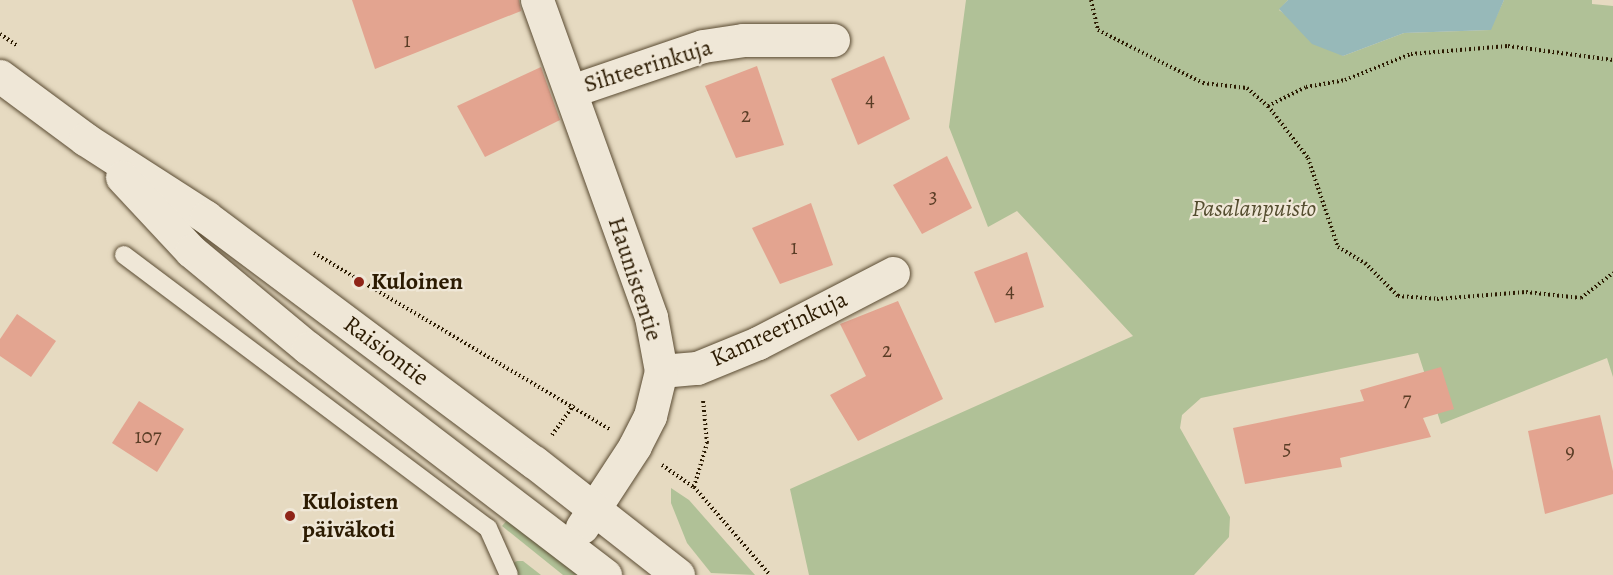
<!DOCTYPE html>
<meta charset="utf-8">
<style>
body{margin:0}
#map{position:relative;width:1613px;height:575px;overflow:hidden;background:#e6dac1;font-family:Alegreya,serif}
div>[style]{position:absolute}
.green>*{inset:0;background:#b0c197}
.water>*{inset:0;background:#97b9b9}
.building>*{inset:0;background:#e3a490}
.path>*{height:4px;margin-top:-2px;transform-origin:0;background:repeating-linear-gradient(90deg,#2c1b02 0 1.5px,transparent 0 4.5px)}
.roads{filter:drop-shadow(0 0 2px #5a4b32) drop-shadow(0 0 2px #5a4b32)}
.lane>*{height:18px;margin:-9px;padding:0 9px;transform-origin:9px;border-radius:9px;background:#efe7d7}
.street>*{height:33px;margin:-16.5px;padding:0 16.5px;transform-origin:16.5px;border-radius:16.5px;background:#efe7d7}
.secondary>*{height:33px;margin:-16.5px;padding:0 16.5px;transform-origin:16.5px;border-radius:16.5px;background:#efe7d7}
.dots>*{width:16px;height:16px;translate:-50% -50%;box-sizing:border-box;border:3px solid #efe7d7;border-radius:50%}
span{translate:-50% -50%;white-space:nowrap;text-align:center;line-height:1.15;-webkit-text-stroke:4.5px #efe7d7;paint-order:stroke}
.number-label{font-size:21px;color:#5a3d26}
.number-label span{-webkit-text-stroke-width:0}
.street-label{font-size:24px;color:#2c1b02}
.park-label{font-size:24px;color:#544d2f;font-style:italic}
.poi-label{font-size:24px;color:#2c1b02;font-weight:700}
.left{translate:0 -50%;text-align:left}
</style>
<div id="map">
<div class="green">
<div style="clip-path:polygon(966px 0,1288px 0,1279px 10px,1343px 56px,1404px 33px,1490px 30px,1504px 0,1592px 0,1592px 4px,1613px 6px,1613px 377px,1607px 358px,1441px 424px,1418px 353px,1201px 398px,1182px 415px,1180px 428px,1230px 517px,1229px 537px,1194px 575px,809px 575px,790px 489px,1133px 336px,1017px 211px,988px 227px,949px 127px)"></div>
<div style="clip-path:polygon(671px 488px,689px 500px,755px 575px,711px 573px,687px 543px,671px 503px)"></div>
<div style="clip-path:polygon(510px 517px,583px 575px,563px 575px,502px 526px)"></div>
<div style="clip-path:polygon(517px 561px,523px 561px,541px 575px,514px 575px,513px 563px)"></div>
</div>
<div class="water">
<div style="clip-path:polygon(1288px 0,1504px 0,1491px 30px,1404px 33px,1343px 56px,1312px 44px,1279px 9px)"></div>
</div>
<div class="building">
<div style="clip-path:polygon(352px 0,519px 0,521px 11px,375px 69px)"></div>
<div style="clip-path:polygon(884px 56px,910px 119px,858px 145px,831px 79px)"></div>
<div style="clip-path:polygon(757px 66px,784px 145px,736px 158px,705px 86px)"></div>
<div style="clip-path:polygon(541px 67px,560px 120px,485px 157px,457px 106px)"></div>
<div style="clip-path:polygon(947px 156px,972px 208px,922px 234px,893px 185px)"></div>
<div style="clip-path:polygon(811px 203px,833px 265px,780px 284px,752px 228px)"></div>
<div style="clip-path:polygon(1027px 252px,1044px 307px,995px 323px,974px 272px)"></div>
<div style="clip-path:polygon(898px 301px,943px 399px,858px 441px,830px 395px,866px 376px,840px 324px)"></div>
<div style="clip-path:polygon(17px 314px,56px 341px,31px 377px,0 356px,0 339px)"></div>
<div style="clip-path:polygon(1441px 367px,1454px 409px,1423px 418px,1431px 437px,1340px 458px,1342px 467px,1245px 484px,1233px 428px,1364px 401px,1360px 390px)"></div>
<div style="clip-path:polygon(139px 401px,184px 429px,157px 472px,112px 443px)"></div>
<div style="clip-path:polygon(1600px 415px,1613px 471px,1613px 494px,1545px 514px,1528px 431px)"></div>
</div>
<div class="path">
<div style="left:1091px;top:0;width:31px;rotate:77deg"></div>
<div style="left:1098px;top:30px;width:118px;rotate:26.8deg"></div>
<div style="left:1203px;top:83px;width:44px;rotate:6.5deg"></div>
<div style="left:1247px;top:88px;width:28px;rotate:41deg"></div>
<div style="left:1268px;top:106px;width:66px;rotate:52.4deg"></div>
<div style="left:1308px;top:158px;width:94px;rotate:71.4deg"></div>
<div style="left:1338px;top:247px;width:31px;rotate:31deg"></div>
<div style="left:1365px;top:263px;width:47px;rotate:45deg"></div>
<div style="left:1398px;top:296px;width:39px;rotate:4deg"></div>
<div style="left:1437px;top:299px;width:89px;rotate:-4.5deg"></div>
<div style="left:1526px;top:292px;width:55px;rotate:6.2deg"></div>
<div style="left:1581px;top:298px;width:41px;rotate:-38deg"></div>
<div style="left:0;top:34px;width:22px;rotate:34deg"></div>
<div style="left:1268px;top:106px;width:42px;rotate:-26.6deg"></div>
<div style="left:1306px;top:87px;width:40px;rotate:-10deg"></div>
<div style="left:1345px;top:80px;width:71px;rotate:-21.5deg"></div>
<div style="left:1411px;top:54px;width:97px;rotate:-4.7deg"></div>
<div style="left:1508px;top:46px;width:106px;rotate:7.6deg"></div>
<div style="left:314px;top:253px;width:344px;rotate:30.8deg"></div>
<div style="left:552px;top:435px;width:37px;rotate:-54deg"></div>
<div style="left:662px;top:465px;width:39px;rotate:35deg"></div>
<div style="left:694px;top:487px;width:116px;rotate:49.2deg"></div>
<div style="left:694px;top:487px;width:46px;rotate:-73.5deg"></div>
<div style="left:707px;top:443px;width:43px;rotate:-95.3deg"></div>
</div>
<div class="roads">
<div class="lane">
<div style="left:124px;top:255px;width:455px;rotate:36.9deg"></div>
<div style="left:488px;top:528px;width:51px;rotate:65.9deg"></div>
</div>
<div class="street">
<div style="left:571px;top:91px;width:139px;rotate:-18.8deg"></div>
<div style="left:703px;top:46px;width:40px;rotate:-8.5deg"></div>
<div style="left:743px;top:40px;width:90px"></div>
<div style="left:661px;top:371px;width:36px;rotate:-5deg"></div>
<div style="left:697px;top:368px;width:66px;rotate:-22.3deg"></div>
<div style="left:758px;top:343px;width:152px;rotate:-27.4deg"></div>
</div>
<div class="secondary">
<div style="left:537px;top:0;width:337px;rotate:70.2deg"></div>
<div style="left:651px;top:317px;width:55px;rotate:79.5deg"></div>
<div style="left:661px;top:371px;width:46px;rotate:103.7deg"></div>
<div style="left:650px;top:416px;width:34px;rotate:117deg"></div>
<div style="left:635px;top:446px;width:97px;rotate:123.2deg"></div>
<div style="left:0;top:76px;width:106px;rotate:36.5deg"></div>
<div style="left:85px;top:139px;width:144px;rotate:32.8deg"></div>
<div style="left:206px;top:217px;width:409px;rotate:36.8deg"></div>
<div style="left:534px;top:462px;width:183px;rotate:38.1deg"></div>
<div style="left:122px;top:177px;width:101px;rotate:47deg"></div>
<div style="left:191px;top:251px;width:152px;rotate:39.7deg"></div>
<div style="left:308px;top:348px;width:374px;rotate:37.4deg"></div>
</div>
</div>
<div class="dots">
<div style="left:359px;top:282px;background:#8f2418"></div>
<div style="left:290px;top:516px;background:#8f2418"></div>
</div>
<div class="number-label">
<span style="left:407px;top:40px">1</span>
<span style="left:870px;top:99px">4</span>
<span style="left:746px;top:115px">2</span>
<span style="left:933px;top:196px">3</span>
<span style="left:794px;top:247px">1</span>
<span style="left:1010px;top:290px">4</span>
<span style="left:887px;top:350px">2</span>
<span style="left:1407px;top:399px">7</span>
<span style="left:148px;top:436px">107</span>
<span style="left:1287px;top:448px">5</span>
<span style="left:1570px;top:451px">9</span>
</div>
<div class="street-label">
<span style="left:648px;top:66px;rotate:-17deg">Sihteerinkuja</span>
<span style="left:635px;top:279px;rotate:72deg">Haunistentie</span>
<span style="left:779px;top:329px;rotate:-25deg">Kamreerinkuja</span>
<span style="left:386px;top:351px;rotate:37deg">Raisiontie</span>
</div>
<div class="park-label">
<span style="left:1254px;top:209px">Pasalanpuisto</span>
</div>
<div class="poi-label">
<span class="left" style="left:371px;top:282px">Kuloinen</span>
<span class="left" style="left:302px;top:516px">Kuloisten<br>päiväkoti</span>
</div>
</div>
